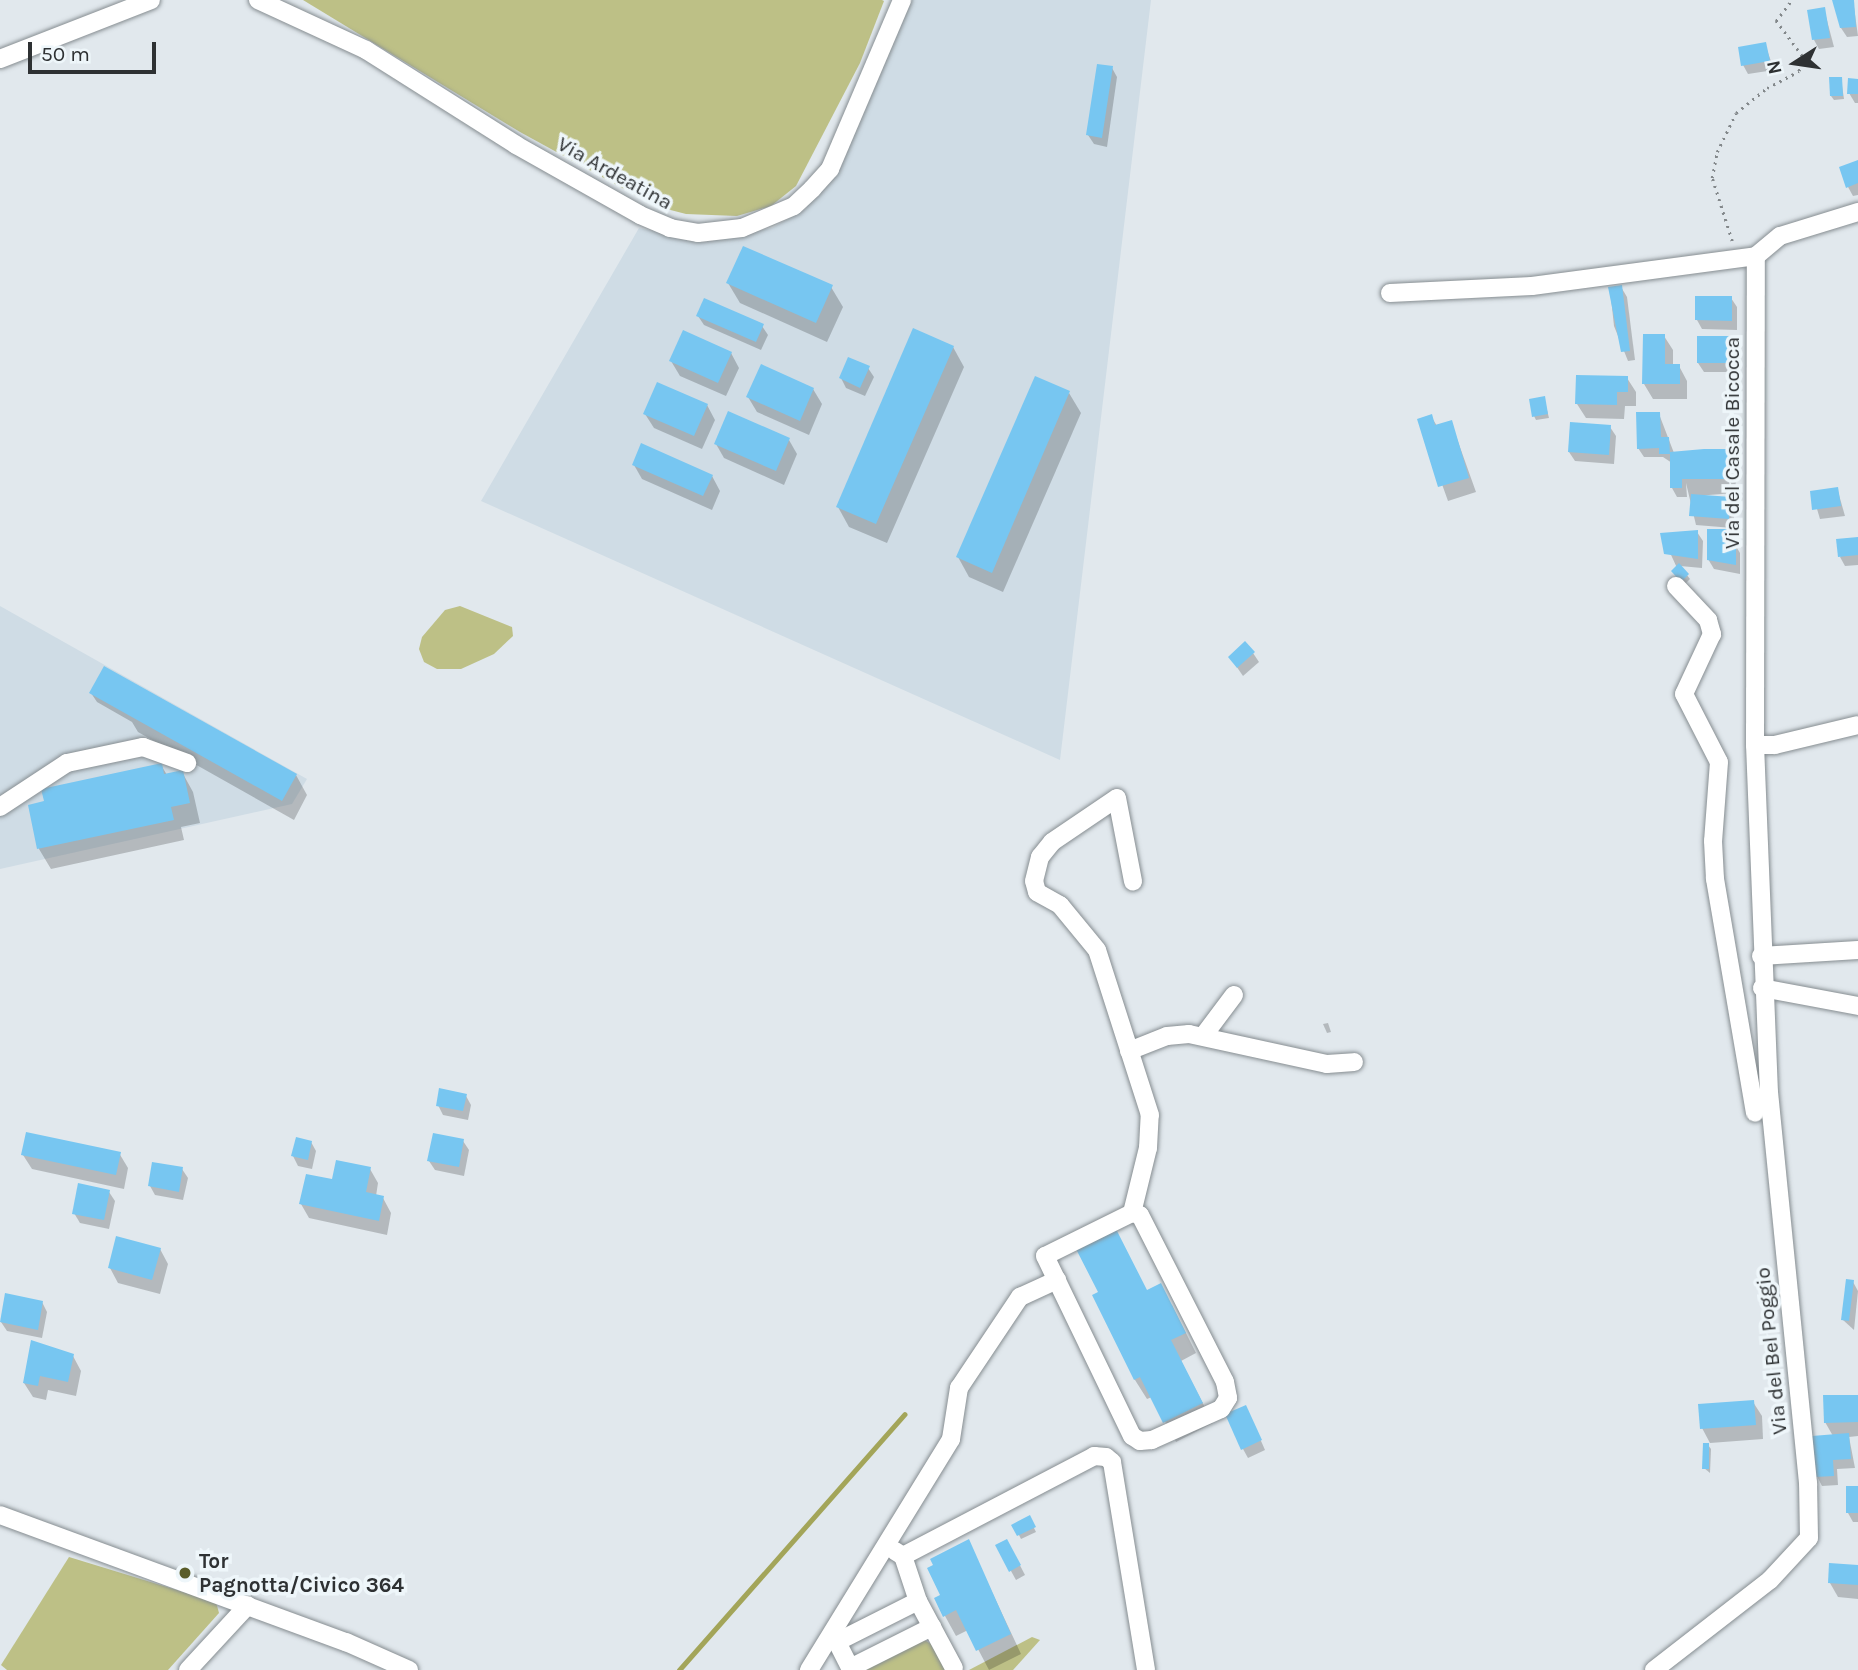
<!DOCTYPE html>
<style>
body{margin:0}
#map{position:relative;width:1858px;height:1670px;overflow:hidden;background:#e1e8ed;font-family:Karla,sans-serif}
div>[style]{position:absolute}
.built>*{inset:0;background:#cfdce5}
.green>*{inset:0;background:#bdc086}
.shadow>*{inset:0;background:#0003}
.stream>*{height:5px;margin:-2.5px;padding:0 2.5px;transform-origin:2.5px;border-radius:2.5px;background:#a3a559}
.building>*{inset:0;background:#77c6f1}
.path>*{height:2.5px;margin-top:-1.25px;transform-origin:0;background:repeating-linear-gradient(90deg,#83888b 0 2px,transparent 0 7px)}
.roads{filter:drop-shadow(0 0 2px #868d91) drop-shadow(0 0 2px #868d91)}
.minor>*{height:18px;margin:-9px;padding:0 9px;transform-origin:9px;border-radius:9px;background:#fff}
.dots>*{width:19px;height:19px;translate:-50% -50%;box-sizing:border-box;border:4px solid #eef6fa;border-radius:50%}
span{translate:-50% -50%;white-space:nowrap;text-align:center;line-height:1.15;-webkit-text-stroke:7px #eef6fa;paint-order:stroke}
.street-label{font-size:21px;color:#2e3133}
.poi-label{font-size:21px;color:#2e3133;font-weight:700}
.left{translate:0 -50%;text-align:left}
.north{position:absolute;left:1760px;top:28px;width:70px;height:70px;-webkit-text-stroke:5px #eef6fa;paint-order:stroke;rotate:258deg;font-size:19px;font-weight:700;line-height:28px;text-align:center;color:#2e3133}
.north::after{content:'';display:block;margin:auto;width:24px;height:32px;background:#2e3133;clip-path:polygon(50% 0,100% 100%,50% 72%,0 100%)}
.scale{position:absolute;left:28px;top:42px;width:128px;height:32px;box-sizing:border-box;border:4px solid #2e3133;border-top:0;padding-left:9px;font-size:21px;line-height:24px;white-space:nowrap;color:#2e3133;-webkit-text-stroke:5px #eef6fa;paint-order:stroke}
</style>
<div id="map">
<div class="built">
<div style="clip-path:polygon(893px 0,1151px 0,1060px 760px,481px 501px,639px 228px,705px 242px,772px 228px,806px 209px)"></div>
<div style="clip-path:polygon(0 606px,307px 779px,292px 804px,0 869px)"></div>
</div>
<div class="green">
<div style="clip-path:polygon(303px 0,882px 0,884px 1px,860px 63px,796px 186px,771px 206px,737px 216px,686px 214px,655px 206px,520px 132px)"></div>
<div style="clip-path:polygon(460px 606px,512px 627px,513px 636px,494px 654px,461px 669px,437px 669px,424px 662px,419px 649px,422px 637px,445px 610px)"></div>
<div style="clip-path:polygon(69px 1557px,216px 1602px,219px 1613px,168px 1670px,7px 1670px,1px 1665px)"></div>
<div style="clip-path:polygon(1032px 1637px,1040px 1640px,1013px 1670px,969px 1670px)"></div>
<div style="clip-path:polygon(921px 1638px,931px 1644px,947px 1670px,852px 1670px)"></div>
</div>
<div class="shadow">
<div style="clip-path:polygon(1853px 0,1858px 36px,1847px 37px,1841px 28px)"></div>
<div style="clip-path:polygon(1824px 9px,1834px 47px,1819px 49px,1814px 40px)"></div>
<div style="clip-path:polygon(1765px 44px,1774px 70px,1748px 74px,1743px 65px)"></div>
<div style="clip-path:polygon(1112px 68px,1117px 77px,1107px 147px,1094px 144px,1088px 135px)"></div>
<div style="clip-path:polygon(1841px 79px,1844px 99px,1834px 100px,1831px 96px)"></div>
<div style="clip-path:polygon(1858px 80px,1858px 103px,1855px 103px,1849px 93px)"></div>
<div style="clip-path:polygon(1858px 162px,1858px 195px,1853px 196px,1848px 187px)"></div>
<div style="clip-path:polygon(728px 283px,831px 287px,843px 307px,827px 342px,740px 303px)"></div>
<div style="clip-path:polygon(1621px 287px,1627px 297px,1635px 360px,1628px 361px,1614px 326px,1610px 289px)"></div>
<div style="clip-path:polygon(1731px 298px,1737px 307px,1737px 330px,1702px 329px,1697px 320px)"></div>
<div style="clip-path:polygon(698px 316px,762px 326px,768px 335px,761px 350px,704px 325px)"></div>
<div style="clip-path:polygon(1664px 336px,1673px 350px,1673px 366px,1679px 366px,1687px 381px,1687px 399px,1653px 399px,1644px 384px)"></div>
<div style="clip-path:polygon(1733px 338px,1739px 347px,1739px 372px,1704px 372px,1698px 363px)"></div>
<div style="clip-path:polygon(953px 347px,964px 367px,887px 543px,849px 527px,838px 507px)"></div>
<div style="clip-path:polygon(731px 353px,739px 368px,726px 396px,680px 376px,671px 361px)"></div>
<div style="clip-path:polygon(868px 368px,874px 377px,865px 396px,846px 388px,841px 378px)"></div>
<div style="clip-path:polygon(1627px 378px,1636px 392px,1636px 406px,1625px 406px,1624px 419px,1586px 418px,1577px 404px)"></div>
<div style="clip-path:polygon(813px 389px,822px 404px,809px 435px,757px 412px,748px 397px)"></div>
<div style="clip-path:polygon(1069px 393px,1081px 413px,1003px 592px,969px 577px,958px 557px)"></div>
<div style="clip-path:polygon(1544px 398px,1549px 418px,1536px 420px,1534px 416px)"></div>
<div style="clip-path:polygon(707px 405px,715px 420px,702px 449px,654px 428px,645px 414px)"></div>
<div style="clip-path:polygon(1659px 414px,1674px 453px,1727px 451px,1735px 466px,1736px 493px,1695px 496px,1730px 499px,1735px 508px,1733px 528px,1696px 525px,1686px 483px,1687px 497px,1677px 497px,1672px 488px,1672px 463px,1663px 457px,1644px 457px,1638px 448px)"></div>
<div style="clip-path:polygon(1431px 416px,1437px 426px,1451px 422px,1476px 492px,1448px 501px,1419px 420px)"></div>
<div style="clip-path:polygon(1610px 427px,1616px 436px,1614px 464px,1575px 461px,1569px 452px)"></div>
<div style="clip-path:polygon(789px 440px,797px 454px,784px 485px,724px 458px,716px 444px)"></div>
<div style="clip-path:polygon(634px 465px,712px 476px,720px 491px,712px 510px,642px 479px)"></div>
<div style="clip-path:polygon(1837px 488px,1845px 516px,1820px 519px,1812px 492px)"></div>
<div style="clip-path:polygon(1727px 531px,1740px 553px,1740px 574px,1714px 569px,1708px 559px)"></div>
<div style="clip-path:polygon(1697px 532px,1703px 541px,1702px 568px,1680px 566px,1690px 579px,1684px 585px,1673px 572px,1677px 568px,1662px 535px)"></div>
<div style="clip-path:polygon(1858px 538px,1858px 565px,1845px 566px,1840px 557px)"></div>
<div style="clip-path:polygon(1253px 653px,1259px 662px,1243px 676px,1230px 657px)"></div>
<div style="clip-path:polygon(91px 693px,296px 775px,307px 795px,294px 820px,138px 732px,132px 722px,97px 702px)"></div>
<div style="clip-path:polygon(161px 765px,167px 775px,182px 772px,193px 792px,200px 823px,181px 827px,184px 840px,51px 869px,39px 849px,30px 806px)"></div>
<div style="clip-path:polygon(1328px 1023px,1331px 1032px,1327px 1033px,1323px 1024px)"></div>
<div style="clip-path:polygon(466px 1096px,471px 1105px,468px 1120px,443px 1115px,438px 1105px)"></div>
<div style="clip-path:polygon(463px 1141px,469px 1150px,464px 1176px,435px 1170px,429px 1161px)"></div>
<div style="clip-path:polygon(311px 1142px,316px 1151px,312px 1169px,298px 1166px,293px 1156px)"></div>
<div style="clip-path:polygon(119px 1153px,128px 1168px,124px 1189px,32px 1169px,23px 1155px)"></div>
<div style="clip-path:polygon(182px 1169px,188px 1178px,183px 1200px,155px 1195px,150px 1186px)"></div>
<div style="clip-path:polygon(370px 1169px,378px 1183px,376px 1196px,383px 1198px,391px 1213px,387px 1235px,309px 1218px,301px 1204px,334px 1181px)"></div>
<div style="clip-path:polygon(109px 1192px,115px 1201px,109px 1229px,80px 1223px,74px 1213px)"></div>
<div style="clip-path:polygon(160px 1249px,168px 1264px,160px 1294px,118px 1283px,110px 1268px)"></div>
<div style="clip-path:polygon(1853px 1282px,1858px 1291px,1854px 1330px,1843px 1320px)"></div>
<div style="clip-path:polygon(1147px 1292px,1172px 1305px,1196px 1353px,1181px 1361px,1213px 1423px,1176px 1442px,1152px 1397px,1147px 1399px,1135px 1380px,1094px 1296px)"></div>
<div style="clip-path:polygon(42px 1302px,47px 1312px,42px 1338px,7px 1331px,1px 1322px)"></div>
<div style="clip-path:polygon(73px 1356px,81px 1371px,76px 1396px,48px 1390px,46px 1400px,33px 1397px,24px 1383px)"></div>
<div style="clip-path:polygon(1858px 1397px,1858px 1436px,1849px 1437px,1855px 1468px,1837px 1469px,1838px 1485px,1822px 1486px,1817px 1476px,1833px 1436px,1825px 1422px)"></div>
<div style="clip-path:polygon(1753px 1402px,1762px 1416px,1763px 1439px,1710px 1443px,1702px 1428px)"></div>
<div style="clip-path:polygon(1250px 1416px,1265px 1450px,1248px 1458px,1243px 1449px)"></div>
<div style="clip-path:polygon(1708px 1445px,1711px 1449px,1710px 1473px,1704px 1468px)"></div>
<div style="clip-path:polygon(1858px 1487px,1858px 1522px,1853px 1522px,1848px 1513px)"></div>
<div style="clip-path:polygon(1029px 1518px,1036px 1532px,1021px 1539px,1014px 1525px)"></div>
<div style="clip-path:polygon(968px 1541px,1021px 1654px,989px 1670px,968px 1630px,956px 1636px,945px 1616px,943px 1596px)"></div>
<div style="clip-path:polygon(1012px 1550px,1025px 1575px,1016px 1580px,1011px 1571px)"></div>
<div style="clip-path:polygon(1858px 1566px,1858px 1599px,1838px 1597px,1830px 1583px)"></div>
</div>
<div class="stream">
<div style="left:679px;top:1670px;width:341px;rotate:-48.6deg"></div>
</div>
<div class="building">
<div style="clip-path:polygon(1832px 0,1854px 0,1856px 27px,1840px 28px)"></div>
<div style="clip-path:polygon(1825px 7px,1830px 38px,1812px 40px,1807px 10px)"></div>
<div style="clip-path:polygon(1766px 42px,1770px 61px,1741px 66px,1738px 47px)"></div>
<div style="clip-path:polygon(1097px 64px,1113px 66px,1102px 138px,1086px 135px)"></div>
<div style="clip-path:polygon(1829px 77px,1842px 77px,1843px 96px,1830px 96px)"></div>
<div style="clip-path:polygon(1848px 78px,1858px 79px,1858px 94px,1847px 94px)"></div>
<div style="clip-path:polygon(1858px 160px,1858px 183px,1846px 188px,1839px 167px)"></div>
<div style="clip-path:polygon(743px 246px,833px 285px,816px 323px,726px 283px)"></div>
<div style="clip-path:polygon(1622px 285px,1630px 351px,1621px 352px,1608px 287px)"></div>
<div style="clip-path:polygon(1695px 296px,1732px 296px,1732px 321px,1695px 320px)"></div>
<div style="clip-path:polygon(704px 298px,764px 324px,756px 342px,696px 316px)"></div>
<div style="clip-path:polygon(913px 328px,954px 346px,876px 524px,836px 507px)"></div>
<div style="clip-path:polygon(683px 330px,732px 352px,718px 383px,669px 361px)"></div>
<div style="clip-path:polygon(1643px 334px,1665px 334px,1665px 364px,1680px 364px,1680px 384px,1642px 384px)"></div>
<div style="clip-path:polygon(1697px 336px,1734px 336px,1734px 363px,1697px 363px)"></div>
<div style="clip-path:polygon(848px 357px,870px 366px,860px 388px,839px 378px)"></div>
<div style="clip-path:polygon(761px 364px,814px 388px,800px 421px,746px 397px)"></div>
<div style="clip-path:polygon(1576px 375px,1628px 376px,1628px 392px,1617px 392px,1617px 405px,1575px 404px)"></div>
<div style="clip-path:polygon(1035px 376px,1070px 391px,992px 573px,956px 557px)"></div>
<div style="clip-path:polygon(657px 382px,708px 404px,694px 436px,643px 414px)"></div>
<div style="clip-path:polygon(1545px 396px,1548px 414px,1532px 417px,1529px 399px)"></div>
<div style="clip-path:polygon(728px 411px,790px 438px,776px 471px,714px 444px)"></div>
<div style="clip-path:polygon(1636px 412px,1660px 412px,1661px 437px,1669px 437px,1670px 454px,1659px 454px,1659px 448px,1637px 449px)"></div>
<div style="clip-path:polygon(1432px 414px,1435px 425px,1452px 420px,1469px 478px,1438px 487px,1417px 419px)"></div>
<div style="clip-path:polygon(1570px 422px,1611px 425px,1609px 455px,1568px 452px)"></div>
<div style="clip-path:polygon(641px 443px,713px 475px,703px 496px,632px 465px)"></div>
<div style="clip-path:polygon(1704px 449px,1728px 449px,1728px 479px,1682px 479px,1682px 488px,1670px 488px,1670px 452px)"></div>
<div style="clip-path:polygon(1838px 487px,1841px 506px,1812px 510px,1810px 491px)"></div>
<div style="clip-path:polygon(1691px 494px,1731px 497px,1729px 519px,1689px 516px)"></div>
<div style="clip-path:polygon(1707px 529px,1728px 529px,1728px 542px,1736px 542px,1736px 565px,1707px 560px)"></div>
<div style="clip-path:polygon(1698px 530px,1698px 559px,1664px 554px,1660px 533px)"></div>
<div style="clip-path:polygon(1858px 537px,1858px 555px,1838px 557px,1836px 539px)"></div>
<div style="clip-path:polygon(1679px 563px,1689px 574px,1681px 582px,1671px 571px)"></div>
<div style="clip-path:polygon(1245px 641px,1255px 652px,1237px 668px,1228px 657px)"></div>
<div style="clip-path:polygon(104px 666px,297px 774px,282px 801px,89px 693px)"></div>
<div style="clip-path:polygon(162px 763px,164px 774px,183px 770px,190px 803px,171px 807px,174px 820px,37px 849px,28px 805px,44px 801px,41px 789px)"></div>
<div style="clip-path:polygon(439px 1088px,467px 1094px,463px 1111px,436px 1106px)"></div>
<div style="clip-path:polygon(26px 1132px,121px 1152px,116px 1175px,21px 1155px)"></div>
<div style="clip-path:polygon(433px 1133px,464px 1139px,459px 1167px,427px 1161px)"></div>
<div style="clip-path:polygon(296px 1137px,312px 1141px,308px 1160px,291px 1156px)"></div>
<div style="clip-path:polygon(336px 1160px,371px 1167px,366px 1192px,384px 1196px,379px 1221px,299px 1204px,306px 1174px,332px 1179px)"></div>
<div style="clip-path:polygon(152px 1162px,183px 1167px,179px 1192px,148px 1186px)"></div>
<div style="clip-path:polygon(78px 1183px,110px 1190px,104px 1220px,72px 1214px)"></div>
<div style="clip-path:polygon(1116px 1229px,1147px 1290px,1161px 1283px,1186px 1333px,1171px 1340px,1203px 1403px,1163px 1423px,1140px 1377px,1134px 1380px,1092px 1295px,1098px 1292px,1076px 1249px)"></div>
<div style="clip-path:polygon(116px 1236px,161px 1248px,152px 1280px,108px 1268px)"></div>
<div style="clip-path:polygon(1846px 1279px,1854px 1280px,1849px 1321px,1841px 1320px)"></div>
<div style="clip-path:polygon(5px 1293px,43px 1301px,38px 1330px,0 1322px)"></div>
<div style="clip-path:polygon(31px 1340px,74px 1354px,68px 1382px,40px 1376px,38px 1386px,23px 1383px)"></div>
<div style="clip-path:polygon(1823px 1395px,1858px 1395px,1858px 1422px,1824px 1423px)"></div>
<div style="clip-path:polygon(1754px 1400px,1756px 1425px,1700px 1429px,1698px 1404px)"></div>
<div style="clip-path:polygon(1246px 1405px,1262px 1440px,1241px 1450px,1225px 1414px)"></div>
<div style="clip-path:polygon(1849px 1433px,1851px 1459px,1833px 1460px,1834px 1476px,1815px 1477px,1812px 1436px)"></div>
<div style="clip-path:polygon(1703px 1443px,1709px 1443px,1709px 1469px,1702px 1469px)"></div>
<div style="clip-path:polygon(1846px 1486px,1858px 1486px,1858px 1513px,1846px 1513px)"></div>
<div style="clip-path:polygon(1030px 1515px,1036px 1527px,1017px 1536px,1011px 1525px)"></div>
<div style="clip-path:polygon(969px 1539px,1011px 1634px,976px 1651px,956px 1610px,943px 1617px,934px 1598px,940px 1595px,927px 1568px,933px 1565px,930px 1559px)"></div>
<div style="clip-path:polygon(1007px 1539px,1021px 1565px,1009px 1572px,995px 1545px)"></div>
<div style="clip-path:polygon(1829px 1563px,1858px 1565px,1858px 1585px,1828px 1583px)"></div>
</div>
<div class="path">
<div style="left:1732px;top:241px;width:66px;rotate:-107.6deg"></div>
<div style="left:1712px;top:178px;width:26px;rotate:-79deg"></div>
<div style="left:1717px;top:152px;width:43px;rotate:-64deg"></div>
<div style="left:1736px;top:113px;width:40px;rotate:-39deg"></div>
<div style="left:1767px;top:88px;width:36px;rotate:-28deg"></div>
<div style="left:1799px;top:71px;width:15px;rotate:-79deg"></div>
<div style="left:1802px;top:56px;width:44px;rotate:-126.6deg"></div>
<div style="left:1776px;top:21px;width:26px;rotate:-53deg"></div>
</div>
<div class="roads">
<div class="minor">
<div style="left:258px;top:0;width:119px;rotate:24.8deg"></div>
<div style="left:366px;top:50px;width:178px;rotate:32.3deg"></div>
<div style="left:516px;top:145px;width:142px;rotate:29.4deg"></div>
<div style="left:640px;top:215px;width:33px;rotate:23deg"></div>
<div style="left:670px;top:228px;width:28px;rotate:10deg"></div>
<div style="left:698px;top:233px;width:44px;rotate:-6.5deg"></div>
<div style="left:742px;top:228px;width:56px;rotate:-22.9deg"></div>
<div style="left:794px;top:206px;width:25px;rotate:-43deg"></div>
<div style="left:812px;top:189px;width:27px;rotate:-48deg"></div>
<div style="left:830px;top:169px;width:184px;rotate:-66.9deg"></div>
<div style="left:0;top:59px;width:162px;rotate:-21.3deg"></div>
<div style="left:1390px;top:293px;width:142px;rotate:-2.8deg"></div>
<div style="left:1532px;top:286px;width:226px;rotate:-7.6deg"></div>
<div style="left:1676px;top:586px;width:47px;rotate:46.7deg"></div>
<div style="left:1708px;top:620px;width:15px;rotate:74deg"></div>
<div style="left:1712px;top:634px;width:66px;rotate:115deg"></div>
<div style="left:1684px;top:694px;width:76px;rotate:62.8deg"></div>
<div style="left:1719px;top:762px;width:79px;rotate:94.3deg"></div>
<div style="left:1713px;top:841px;width:38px;rotate:87deg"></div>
<div style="left:1715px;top:879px;width:237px;rotate:80.3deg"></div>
<div style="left:1755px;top:745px;width:489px;rotate:-89.9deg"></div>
<div style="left:1756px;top:256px;width:31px;rotate:-40deg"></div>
<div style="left:1780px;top:236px;width:82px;rotate:-17.1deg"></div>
<div style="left:0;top:807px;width:80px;rotate:-33.3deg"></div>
<div style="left:67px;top:763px;width:78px;rotate:-11.9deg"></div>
<div style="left:143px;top:747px;width:47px;rotate:20deg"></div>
<div style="left:1761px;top:956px;width:97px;rotate:-3.5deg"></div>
<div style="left:1762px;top:988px;width:98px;rotate:10.6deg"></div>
<div style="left:1204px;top:1035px;width:50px;rotate:-53.1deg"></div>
<div style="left:1129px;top:1051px;width:41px;rotate:-21.5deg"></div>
<div style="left:1167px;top:1036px;width:22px;rotate:-5deg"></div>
<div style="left:1189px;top:1034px;width:141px;rotate:12.3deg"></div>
<div style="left:1327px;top:1064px;width:27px;rotate:-4deg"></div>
<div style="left:1132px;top:1213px;width:8px;rotate:14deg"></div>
<div style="left:1140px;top:1215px;width:187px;rotate:63deg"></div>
<div style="left:1225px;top:1382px;width:16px;rotate:79deg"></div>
<div style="left:1228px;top:1398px;width:13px;rotate:122deg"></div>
<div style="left:1221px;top:1409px;width:76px;rotate:155.8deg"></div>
<div style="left:1152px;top:1440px;width:12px;rotate:175deg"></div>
<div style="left:1140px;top:1441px;width:9px;rotate:-148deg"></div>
<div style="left:1132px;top:1436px;width:200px;rotate:-115.8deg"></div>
<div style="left:1045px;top:1256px;width:97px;rotate:-26.3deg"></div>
<div style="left:1132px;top:1213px;width:67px;rotate:-76.2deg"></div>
<div style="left:1148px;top:1148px;width:33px;rotate:-87deg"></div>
<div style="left:1150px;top:1115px;width:173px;rotate:-107.8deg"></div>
<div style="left:1097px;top:950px;width:58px;rotate:-129.4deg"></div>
<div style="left:1060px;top:905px;width:26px;rotate:-151deg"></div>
<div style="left:1037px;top:892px;width:11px;rotate:-105deg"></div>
<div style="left:1034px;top:881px;width:25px;rotate:-76deg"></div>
<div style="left:1040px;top:857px;width:19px;rotate:-51deg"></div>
<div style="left:1052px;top:842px;width:78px;rotate:-34.1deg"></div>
<div style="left:1117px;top:798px;width:85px;rotate:79.1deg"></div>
<div style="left:0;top:1515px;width:369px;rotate:20.2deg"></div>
<div style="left:346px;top:1642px;width:69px;rotate:24deg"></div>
<div style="left:895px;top:1551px;width:9px;rotate:32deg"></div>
<div style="left:903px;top:1556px;width:47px;rotate:71.6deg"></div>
<div style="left:918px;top:1601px;width:76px;rotate:61.8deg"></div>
<div style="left:903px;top:1556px;width:216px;rotate:-27.6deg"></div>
<div style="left:1094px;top:1456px;width:12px;rotate:5deg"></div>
<div style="left:1106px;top:1457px;width:8px;rotate:40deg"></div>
<div style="left:1112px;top:1462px;width:211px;rotate:80.7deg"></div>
<div style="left:918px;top:1601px;width:91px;rotate:153.2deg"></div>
<div style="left:837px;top:1642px;width:29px;rotate:63deg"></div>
<div style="left:850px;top:1668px;width:92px;rotate:-26.6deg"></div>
<div style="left:188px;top:1670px;width:88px;rotate:-47.3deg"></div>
<div style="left:809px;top:1670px;width:271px;rotate:-58.4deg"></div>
<div style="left:951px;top:1439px;width:52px;rotate:-81.1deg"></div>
<div style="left:959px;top:1388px;width:110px;rotate:-56.2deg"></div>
<div style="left:1020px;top:1297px;width:41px;rotate:-24.7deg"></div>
<div style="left:1654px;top:1670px;width:147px;rotate:-37.8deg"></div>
<div style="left:1770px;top:1580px;width:57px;rotate:-47.1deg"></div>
<div style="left:1809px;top:1538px;width:55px;rotate:-91deg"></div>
<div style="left:1808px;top:1483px;width:392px;rotate:-95.7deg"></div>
<div style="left:1769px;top:1093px;width:348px;rotate:-92.3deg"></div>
<div style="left:1755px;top:745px;width:20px"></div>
<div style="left:1775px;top:745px;width:85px;rotate:-13.5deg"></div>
</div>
</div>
<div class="dots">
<div style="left:185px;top:1573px;background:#5a5c29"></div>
</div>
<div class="street-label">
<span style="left:615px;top:173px;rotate:29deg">Via Ardeatina</span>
<span style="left:1732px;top:443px;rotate:-90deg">Via del Casale Bicocca</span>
<span style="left:1771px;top:1351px;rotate:-96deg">Via del Bel Poggio</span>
</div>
<div class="poi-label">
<span class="left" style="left:199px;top:1573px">Tor<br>Pagnotta/Civico 364</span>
</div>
<div class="north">N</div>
<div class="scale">50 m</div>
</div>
